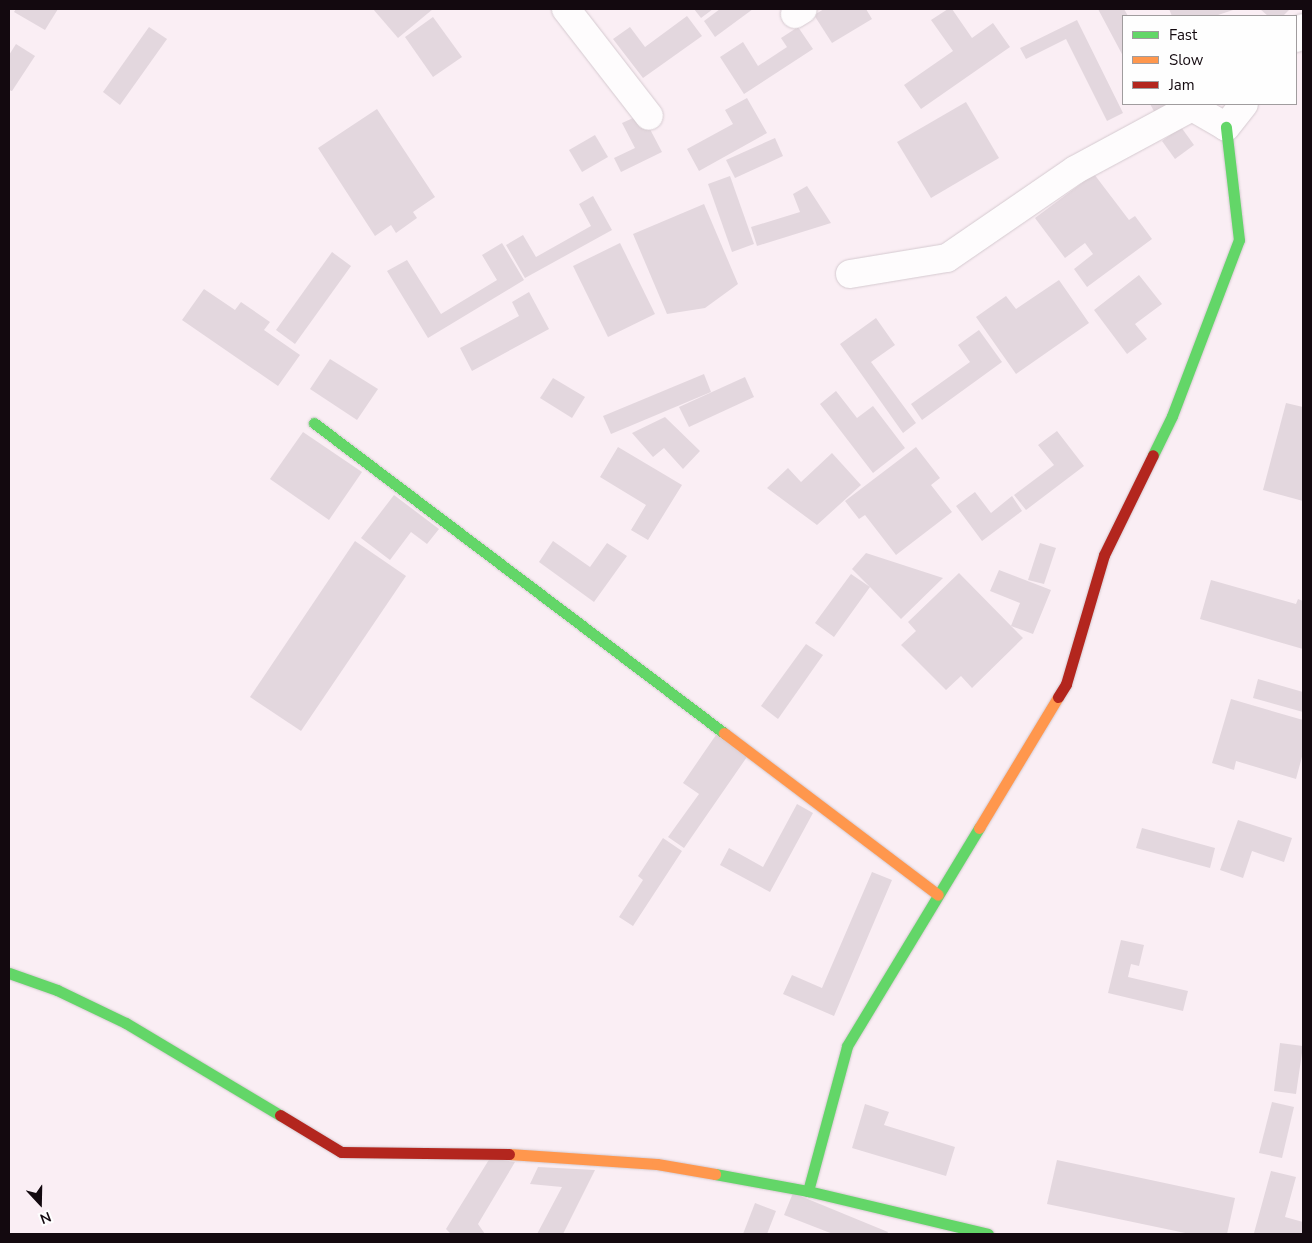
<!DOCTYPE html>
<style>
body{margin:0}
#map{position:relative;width:1312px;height:1243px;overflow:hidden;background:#faeef4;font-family:"Nunito Sans",sans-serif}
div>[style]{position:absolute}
.building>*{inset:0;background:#e3d7de}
.roads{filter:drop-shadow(0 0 1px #d5cad0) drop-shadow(0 0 1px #d5cad0)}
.street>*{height:28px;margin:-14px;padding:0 14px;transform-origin:14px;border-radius:14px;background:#fefcfd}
.fast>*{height:11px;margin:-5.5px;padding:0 5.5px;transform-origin:5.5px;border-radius:5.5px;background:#63d668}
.slow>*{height:11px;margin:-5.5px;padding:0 5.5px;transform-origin:5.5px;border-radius:5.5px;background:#ff974d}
.jam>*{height:11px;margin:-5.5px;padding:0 5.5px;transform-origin:5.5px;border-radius:5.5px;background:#b3261e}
span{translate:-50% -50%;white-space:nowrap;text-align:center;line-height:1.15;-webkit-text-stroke:5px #fefefe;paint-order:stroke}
.frame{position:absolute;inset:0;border:10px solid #13090f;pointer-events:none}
.legend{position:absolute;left:1122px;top:15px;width:175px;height:90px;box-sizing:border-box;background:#fefefe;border:1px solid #a09c9e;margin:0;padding:6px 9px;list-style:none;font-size:15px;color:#13090f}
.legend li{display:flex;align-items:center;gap:10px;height:25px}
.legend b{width:25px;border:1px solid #a09c9e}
.north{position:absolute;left:15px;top:1178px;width:50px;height:50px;-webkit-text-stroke:4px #fefefe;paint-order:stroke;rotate:159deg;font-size:14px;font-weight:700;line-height:20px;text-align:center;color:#13090f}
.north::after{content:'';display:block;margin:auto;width:18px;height:22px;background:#13090f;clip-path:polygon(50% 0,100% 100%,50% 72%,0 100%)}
</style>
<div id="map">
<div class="building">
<div style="clip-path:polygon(16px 9px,58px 9px,45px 30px,14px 12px)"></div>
<div style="clip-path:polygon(373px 9px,433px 9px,398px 38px)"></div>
<div style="clip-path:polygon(694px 9px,713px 9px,701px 18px)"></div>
<div style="clip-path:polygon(720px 9px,753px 9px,715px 37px,704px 21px)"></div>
<div style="clip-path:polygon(824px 9px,866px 9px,872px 19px,832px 43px,814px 15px)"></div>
<div style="clip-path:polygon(948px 9px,952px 9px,972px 38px,993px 23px,1010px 47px,921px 109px,904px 85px,953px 51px,931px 20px)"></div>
<div style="clip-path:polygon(1098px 9px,1124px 9px,1128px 16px,1123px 16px,1123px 56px)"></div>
<div style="clip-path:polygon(1169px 9px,1236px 9px,1215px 16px,1172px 16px)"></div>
<div style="clip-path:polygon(1260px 9px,1290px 9px,1283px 16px,1268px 16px)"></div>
<div style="clip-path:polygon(687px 16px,702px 36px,643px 78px,613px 39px,630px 27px,645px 47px)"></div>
<div style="clip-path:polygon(433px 17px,462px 57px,433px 77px,405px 37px)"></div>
<div style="clip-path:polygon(1077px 20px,1123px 113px,1107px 121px,1066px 39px,1026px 59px,1020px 48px)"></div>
<div style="clip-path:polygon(149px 27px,167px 39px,120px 105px,103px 92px)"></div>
<div style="clip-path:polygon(798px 27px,813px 49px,744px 94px,720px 57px,743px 42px,758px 66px,787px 47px,781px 38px)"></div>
<div style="clip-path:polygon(16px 44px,35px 56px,12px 91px,9px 90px,9px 55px)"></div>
<div style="clip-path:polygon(747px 98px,767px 133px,699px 171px,687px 149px,733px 124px,725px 110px)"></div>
<div style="clip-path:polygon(966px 102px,999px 158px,931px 198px,897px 142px)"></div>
<div style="clip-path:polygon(1150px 104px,1173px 104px,1155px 113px)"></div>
<div style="clip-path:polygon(377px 109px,435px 197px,413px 212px,417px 218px,396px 233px,391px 225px,375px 236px,318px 148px)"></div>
<div style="clip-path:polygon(642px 114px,662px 152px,621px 172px,614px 158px,635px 148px,622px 123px)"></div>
<div style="clip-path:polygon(1181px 127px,1194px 145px,1175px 159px,1162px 141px)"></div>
<div style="clip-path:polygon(595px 135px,608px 157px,582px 172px,569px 150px)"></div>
<div style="clip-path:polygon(775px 138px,783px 156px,735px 178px,726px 160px)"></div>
<div style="clip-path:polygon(1094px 174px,1129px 220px,1135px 216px,1152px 239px,1087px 287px,1074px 269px,1093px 254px,1085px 243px,1065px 258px,1035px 218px)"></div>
<div style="clip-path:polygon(730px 176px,754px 244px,732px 252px,708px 184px)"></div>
<div style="clip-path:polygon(807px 186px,831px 223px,757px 246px,751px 227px,800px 212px,793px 194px)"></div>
<div style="clip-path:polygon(593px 196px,612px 230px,525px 278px,506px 245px,523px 235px,536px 257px,591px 226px,579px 204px)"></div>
<div style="clip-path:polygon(704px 204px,738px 284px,705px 308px,667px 314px,633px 234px)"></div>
<div style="clip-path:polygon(502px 243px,524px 280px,428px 338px,387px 271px,407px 260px,441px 314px,497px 280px,482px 255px)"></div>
<div style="clip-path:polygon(620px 243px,655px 314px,608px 337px,573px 266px)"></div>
<div style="clip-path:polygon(332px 252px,351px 266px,295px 344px,276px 330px)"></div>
<div style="clip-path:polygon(1139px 275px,1162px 304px,1135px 324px,1147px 339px,1127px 354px,1094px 310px)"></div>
<div style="clip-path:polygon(1059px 280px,1089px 323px,1016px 374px,976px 317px,1006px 296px,1016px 309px)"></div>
<div style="clip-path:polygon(204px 289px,235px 310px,241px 302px,270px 322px,264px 330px,300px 355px,278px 386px,182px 320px)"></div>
<div style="clip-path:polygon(529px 292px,549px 329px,472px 371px,460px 348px,519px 316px,512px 302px)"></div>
<div style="clip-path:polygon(876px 318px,895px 345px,871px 362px,916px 423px,903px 433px,840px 344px)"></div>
<div style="clip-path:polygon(979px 330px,1002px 362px,922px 420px,911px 404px,970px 362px,958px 345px)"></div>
<div style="clip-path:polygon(330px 359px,378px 389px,357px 420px,310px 389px)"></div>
<div style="clip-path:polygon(704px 374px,711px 392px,611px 434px,603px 416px)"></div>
<div style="clip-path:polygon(745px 377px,754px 397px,689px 427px,679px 407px)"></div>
<div style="clip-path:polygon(553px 378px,585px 397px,572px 418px,540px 398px)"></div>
<div style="clip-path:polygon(836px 391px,857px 418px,873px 406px,905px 448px,873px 473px,820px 404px)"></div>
<div style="clip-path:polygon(1286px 403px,1303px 407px,1303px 501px,1263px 490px)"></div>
<div style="clip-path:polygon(665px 417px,700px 451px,683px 469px,664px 448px,653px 457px,632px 433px)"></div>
<div style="clip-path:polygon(1057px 431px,1084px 466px,1026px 510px,1014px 495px,1054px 465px,1038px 445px)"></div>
<div style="clip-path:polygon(303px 432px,362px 472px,329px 520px,270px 479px)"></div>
<div style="clip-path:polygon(618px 447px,682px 485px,648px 540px,631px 530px,646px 505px,600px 477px)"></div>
<div style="clip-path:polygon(916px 447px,940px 478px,931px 485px,952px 512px,896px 555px,865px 515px,859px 519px,845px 501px)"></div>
<div style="clip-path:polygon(832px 453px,861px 485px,817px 525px,767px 488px,788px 468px,801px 482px)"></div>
<div style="clip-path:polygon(975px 492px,991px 513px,1012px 496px,1022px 511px,982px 541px,956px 506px)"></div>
<div style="clip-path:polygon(394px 495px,439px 529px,427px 544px,411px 532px,390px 560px,361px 538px)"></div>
<div style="clip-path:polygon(355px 541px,406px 576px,301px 731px,250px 697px)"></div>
<div style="clip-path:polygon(553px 541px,590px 567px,607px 543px,627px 556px,594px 602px,539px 562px)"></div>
<div style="clip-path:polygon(1040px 543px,1056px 548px,1044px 584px,1028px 580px)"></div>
<div style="clip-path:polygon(866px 553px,943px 578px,901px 619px,870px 587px,834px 637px,815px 623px,851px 574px,870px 587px,852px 569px)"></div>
<div style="clip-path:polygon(999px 570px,1051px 590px,1033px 634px,1011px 626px,1020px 603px,990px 591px)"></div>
<div style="clip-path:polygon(959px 573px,1023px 638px,972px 688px,961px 676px,946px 690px,901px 645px,916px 631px,908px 622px)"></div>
<div style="clip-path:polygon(1211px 580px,1296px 604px,1298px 599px,1303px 601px,1303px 649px,1200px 619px)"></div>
<div style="clip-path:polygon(806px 644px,823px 655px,778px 719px,761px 706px)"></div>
<div style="clip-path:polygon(1258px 679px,1303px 692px,1303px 712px,1253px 698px)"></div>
<div style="clip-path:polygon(1231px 699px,1303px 720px,1303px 753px,1296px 779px,1236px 761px,1234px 770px,1212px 763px)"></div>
<div style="clip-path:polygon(718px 732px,749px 754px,684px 848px,668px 837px,699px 794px,683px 783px)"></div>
<div style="clip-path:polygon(797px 804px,813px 813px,770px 892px,720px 865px,729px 848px,763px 867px)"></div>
<div style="clip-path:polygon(1238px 820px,1292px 838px,1284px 862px,1252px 851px,1243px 878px,1220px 870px)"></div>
<div style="clip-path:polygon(1142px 828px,1215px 848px,1210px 868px,1136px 848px)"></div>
<div style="clip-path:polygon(663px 838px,682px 851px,633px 926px,619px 917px,643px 880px,638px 876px)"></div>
<div style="clip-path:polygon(872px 872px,892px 880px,834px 1016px,783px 994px,792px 975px,822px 988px)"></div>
<div style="clip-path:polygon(1121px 940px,1144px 945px,1139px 966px,1131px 964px,1128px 977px,1188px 991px,1183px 1011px,1108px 993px)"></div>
<div style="clip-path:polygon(1280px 1043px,1303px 1046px,1296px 1094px,1274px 1091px)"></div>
<div style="clip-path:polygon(1272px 1102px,1294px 1107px,1282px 1158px,1259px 1153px)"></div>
<div style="clip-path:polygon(865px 1104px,889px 1112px,884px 1125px,955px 1147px,946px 1176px,852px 1148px)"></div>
<div style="clip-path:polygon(490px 1158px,515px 1162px,478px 1224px,485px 1234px,451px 1234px,446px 1229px)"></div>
<div style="clip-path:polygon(1057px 1160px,1235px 1198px,1227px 1234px,1190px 1234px,1047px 1204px)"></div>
<div style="clip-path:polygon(538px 1167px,595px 1170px,563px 1234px,537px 1234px,562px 1187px,530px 1184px)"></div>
<div style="clip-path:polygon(1271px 1171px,1296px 1177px,1285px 1217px,1303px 1222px,1303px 1234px,1254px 1233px)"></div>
<div style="clip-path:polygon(793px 1193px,888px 1232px,887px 1234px,833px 1234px,784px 1215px)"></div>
<div style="clip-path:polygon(755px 1203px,776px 1211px,767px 1234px,743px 1234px)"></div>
</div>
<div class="roads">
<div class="street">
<div style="left:566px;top:9px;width:135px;rotate:52.2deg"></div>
<div style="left:795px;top:14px;width:9px;rotate:-32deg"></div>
<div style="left:1296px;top:38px;width:12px;rotate:-55deg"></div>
<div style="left:850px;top:274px;width:98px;rotate:-9.4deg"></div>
<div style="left:947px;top:258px;width:155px;rotate:-34.5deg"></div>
<div style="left:1075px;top:170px;width:133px;rotate:-28.3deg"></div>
<div style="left:1192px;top:107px;width:39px;rotate:30deg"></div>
<div style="left:1226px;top:127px;width:29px;rotate:-52deg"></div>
</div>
<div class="fast">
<div style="left:314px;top:423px;width:514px;rotate:37.09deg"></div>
<div style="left:1153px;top:455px;width:43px;rotate:-64deg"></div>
<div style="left:1172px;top:416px;width:188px;rotate:-69.2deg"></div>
<div style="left:1239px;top:240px;width:114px;rotate:-96.6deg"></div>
<div style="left:9px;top:973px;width:51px;rotate:19.5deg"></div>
<div style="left:57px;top:990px;width:76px;rotate:25.6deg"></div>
<div style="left:126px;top:1023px;width:179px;rotate:30.9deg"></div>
<div style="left:715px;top:1174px;width:95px;rotate:10.4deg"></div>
<div style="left:808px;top:1191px;width:185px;rotate:13.4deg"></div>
<div style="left:808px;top:1191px;width:150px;rotate:-74.9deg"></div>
<div style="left:847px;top:1046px;width:255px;rotate:-58.8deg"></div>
</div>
<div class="slow">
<div style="left:724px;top:733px;width:268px;rotate:37.1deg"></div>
<div style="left:979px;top:828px;width:153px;rotate:-58.9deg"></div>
<div style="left:509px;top:1154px;width:148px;rotate:3.9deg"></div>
<div style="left:657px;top:1164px;width:59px;rotate:9.8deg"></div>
</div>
<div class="jam">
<div style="left:1058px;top:697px;width:15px;rotate:-58deg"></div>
<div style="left:1066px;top:684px;width:134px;rotate:-73.6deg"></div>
<div style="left:1104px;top:555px;width:111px;rotate:-63.9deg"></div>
<div style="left:280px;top:1115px;width:71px;rotate:31.2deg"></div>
<div style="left:341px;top:1152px;width:168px;rotate:0.7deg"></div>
</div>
</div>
<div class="frame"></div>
<ul class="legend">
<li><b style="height:6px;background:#63d668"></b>Fast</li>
<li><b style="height:6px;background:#ff974d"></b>Slow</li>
<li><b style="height:6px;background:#b3261e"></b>Jam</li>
</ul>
<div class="north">N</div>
</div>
